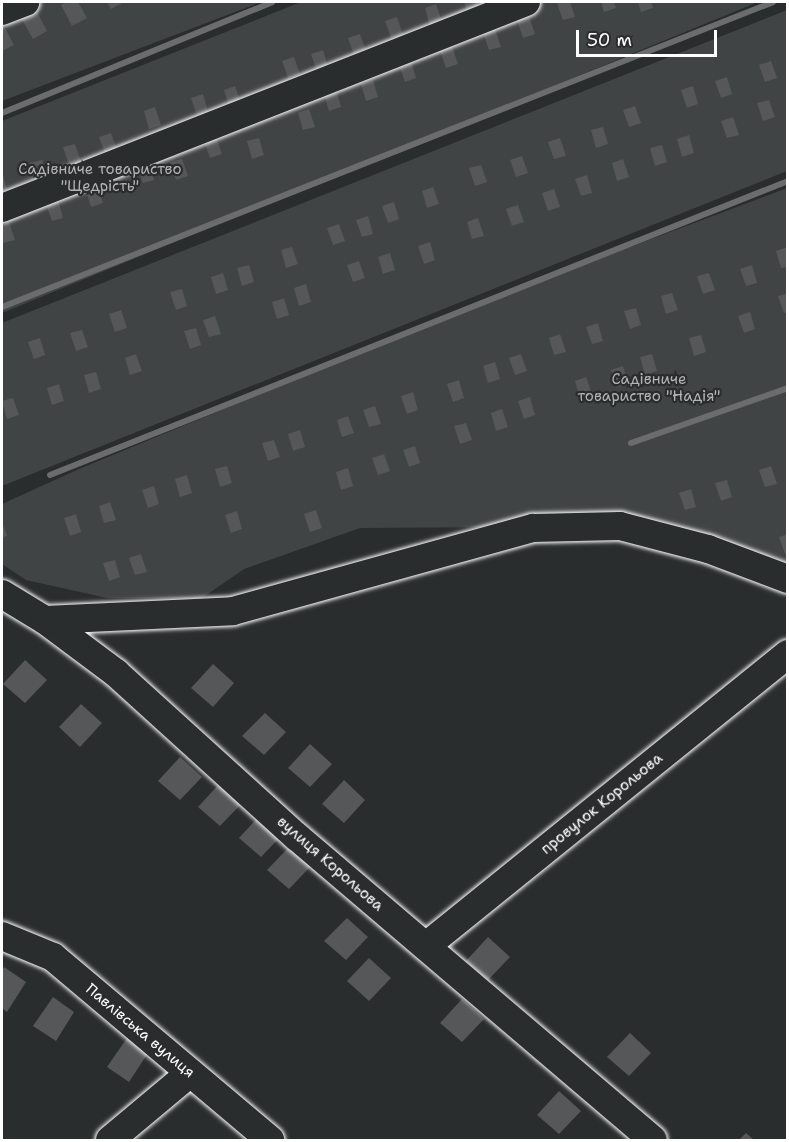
<!DOCTYPE html>
<meta charset="utf-8">
<style>
body{margin:0}
#map{position:relative;width:789px;height:1142px;overflow:hidden;background:#2a2d2e;font-family:"Shantell Sans",sans-serif}
div>[style]{position:absolute}
.green>*{inset:0;background:#414445}
.stream>*{height:6px;margin:-3px;padding:0 3px;transform-origin:3px;border-radius:3px;background:#6a6c6d}
.building>*{inset:0;background:#555758}
.roads{filter:drop-shadow(0 0 2px #fff) drop-shadow(0 0 2px #fff)}
.minor>*{height:28px;margin:-14px;padding:0 14px;transform-origin:14px;border-radius:14px;background:#2a2d2e}
span{translate:-50% -50%;white-space:nowrap;text-align:center;line-height:1.15;-webkit-text-stroke:4.5px #2a2d2e;paint-order:stroke}
.park-label{font-size:15px;color:#b3b4b5}
.street-label{font-size:15px;color:#fff}
.frame{position:absolute;inset:0;border:3px solid #fff;pointer-events:none}
.scale{position:absolute;left:576px;top:30px;width:141px;height:27px;box-sizing:border-box;border:3px solid #fff;border-top:0;padding-left:8px;font-size:18px;line-height:21px;white-space:nowrap;color:#fff;-webkit-text-stroke:4px #2a2d2e;paint-order:stroke}
</style>
<div id="map">
<div class="green">
<div style="clip-path:polygon(2px 2px,261px 2px,2px 101px)"></div>
<div style="clip-path:polygon(301px 2px,758px 2px,2px 313px,2px 121px)"></div>
<div style="clip-path:polygon(787px 10px,787px 171px,2px 486px,2px 323px)"></div>
<div style="clip-path:polygon(787px 188px,787px 566px,676px 526px,360px 528px,244px 569px,202px 598px,107px 598px,26px 580px,2px 564px,2px 504px,79px 469px,471px 307px)"></div>
</div>
<div class="stream">
<div style="left:2px;top:113px;width:292px;rotate:-22.3deg"></div>
<div style="left:2px;top:307px;width:829px;rotate:-21.58deg"></div>
<div style="left:631px;top:443px;width:166px;rotate:-19.3deg"></div>
<div style="left:50px;top:475px;width:794px;rotate:-21.72deg"></div>
</div>
<div class="building">
<div style="clip-path:polygon(67px 2px,78px 2px,87px 18px,72px 26px,61px 5px)"></div>
<div style="clip-path:polygon(107px 2px,124px 2px,111px 9px)"></div>
<div style="clip-path:polygon(464px 2px,477px 2px,478px 6px,467px 10px)"></div>
<div style="clip-path:polygon(570px 2px,575px 17px,563px 20px,557px 3px)"></div>
<div style="clip-path:polygon(601px 2px,614px 2px,616px 8px,604px 12px)"></div>
<div style="clip-path:polygon(638px 2px,651px 2px,653px 8px,641px 12px)"></div>
<div style="clip-path:polygon(436px 4px,442px 22px,430px 26px,425px 8px)"></div>
<div style="clip-path:polygon(36px 10px,47px 31px,33px 39px,21px 18px)"></div>
<div style="clip-path:polygon(397px 17px,403px 35px,391px 38px,385px 21px)"></div>
<div style="clip-path:polygon(529px 17px,535px 34px,523px 38px,517px 20px)"></div>
<div style="clip-path:polygon(3px 24px,14px 45px,2px 51px,2px 25px)"></div>
<div style="clip-path:polygon(495px 29px,501px 47px,489px 50px,483px 33px)"></div>
<div style="clip-path:polygon(360px 34px,366px 51px,354px 55px,348px 38px)"></div>
<div style="clip-path:polygon(452px 46px,458px 64px,446px 68px,440px 50px)"></div>
<div style="clip-path:polygon(323px 50px,328px 67px,317px 71px,311px 54px)"></div>
<div style="clip-path:polygon(294px 57px,300px 74px,288px 78px,282px 61px)"></div>
<div style="clip-path:polygon(411px 61px,416px 78px,405px 82px,399px 65px)"></div>
<div style="clip-path:polygon(771px 61px,777px 78px,765px 82px,759px 65px)"></div>
<div style="clip-path:polygon(727px 77px,732px 94px,721px 98px,715px 81px)"></div>
<div style="clip-path:polygon(373px 80px,378px 97px,366px 101px,361px 84px)"></div>
<div style="clip-path:polygon(235px 86px,241px 103px,229px 107px,224px 90px)"></div>
<div style="clip-path:polygon(693px 86px,698px 104px,687px 108px,681px 90px)"></div>
<div style="clip-path:polygon(336px 90px,341px 107px,329px 111px,324px 94px)"></div>
<div style="clip-path:polygon(203px 94px,208px 112px,197px 115px,191px 98px)"></div>
<div style="clip-path:polygon(769px 100px,775px 117px,763px 121px,757px 103px)"></div>
<div style="clip-path:polygon(635px 106px,641px 123px,629px 127px,623px 110px)"></div>
<div style="clip-path:polygon(155px 107px,161px 125px,149px 129px,144px 111px)"></div>
<div style="clip-path:polygon(309px 109px,315px 127px,303px 130px,298px 113px)"></div>
<div style="clip-path:polygon(733px 117px,739px 135px,727px 138px,721px 121px)"></div>
<div style="clip-path:polygon(603px 127px,608px 144px,596px 148px,591px 130px)"></div>
<div style="clip-path:polygon(111px 133px,117px 150px,105px 154px,99px 137px)"></div>
<div style="clip-path:polygon(689px 135px,694px 153px,682px 157px,677px 139px)"></div>
<div style="clip-path:polygon(216px 137px,222px 154px,210px 158px,204px 141px)"></div>
<div style="clip-path:polygon(259px 138px,264px 155px,252px 159px,247px 141px)"></div>
<div style="clip-path:polygon(560px 138px,566px 156px,554px 159px,548px 142px)"></div>
<div style="clip-path:polygon(75px 144px,81px 161px,69px 165px,63px 147px)"></div>
<div style="clip-path:polygon(662px 145px,667px 162px,655px 166px,650px 148px)"></div>
<div style="clip-path:polygon(522px 156px,528px 173px,516px 177px,510px 160px)"></div>
<div style="clip-path:polygon(182px 159px,188px 176px,176px 180px,170px 162px)"></div>
<div style="clip-path:polygon(623px 159px,629px 177px,617px 181px,612px 163px)"></div>
<div style="clip-path:polygon(42px 160px,48px 177px,36px 181px,30px 163px)"></div>
<div style="clip-path:polygon(149px 162px,154px 180px,143px 183px,137px 166px)"></div>
<div style="clip-path:polygon(481px 165px,487px 182px,475px 186px,469px 168px)"></div>
<div style="clip-path:polygon(2px 172px,7px 189px,2px 191px)"></div>
<div style="clip-path:polygon(587px 175px,592px 193px,581px 196px,575px 179px)"></div>
<div style="clip-path:polygon(98px 186px,103px 203px,91px 207px,86px 190px)"></div>
<div style="clip-path:polygon(433px 187px,439px 204px,427px 208px,422px 191px)"></div>
<div style="clip-path:polygon(554px 189px,560px 207px,548px 211px,542px 193px)"></div>
<div style="clip-path:polygon(58px 200px,63px 218px,52px 221px,46px 204px)"></div>
<div style="clip-path:polygon(394px 202px,399px 219px,388px 223px,382px 206px)"></div>
<div style="clip-path:polygon(518px 205px,524px 222px,512px 226px,506px 209px)"></div>
<div style="clip-path:polygon(368px 216px,373px 234px,362px 237px,356px 220px)"></div>
<div style="clip-path:polygon(478px 218px,484px 236px,472px 239px,467px 222px)"></div>
<div style="clip-path:polygon(9px 222px,15px 240px,3px 243px,2px 225px)"></div>
<div style="clip-path:polygon(339px 224px,345px 241px,333px 245px,327px 228px)"></div>
<div style="clip-path:polygon(430px 242px,435px 260px,424px 264px,418px 246px)"></div>
<div style="clip-path:polygon(292px 247px,298px 264px,286px 268px,281px 250px)"></div>
<div style="clip-path:polygon(788px 247px,788px 267px,781px 268px,776px 251px)"></div>
<div style="clip-path:polygon(390px 253px,395px 270px,383px 274px,378px 257px)"></div>
<div style="clip-path:polygon(359px 261px,365px 278px,353px 282px,347px 265px)"></div>
<div style="clip-path:polygon(249px 265px,254px 282px,242px 286px,237px 268px)"></div>
<div style="clip-path:polygon(752px 265px,757px 283px,746px 286px,740px 269px)"></div>
<div style="clip-path:polygon(223px 273px,228px 290px,216px 294px,211px 277px)"></div>
<div style="clip-path:polygon(709px 273px,715px 290px,703px 294px,697px 276px)"></div>
<div style="clip-path:polygon(306px 284px,311px 302px,299px 306px,294px 288px)"></div>
<div style="clip-path:polygon(182px 289px,187px 306px,176px 310px,170px 292px)"></div>
<div style="clip-path:polygon(672px 293px,678px 310px,666px 314px,661px 296px)"></div>
<div style="clip-path:polygon(788px 293px,788px 312px,784px 313px,778px 296px)"></div>
<div style="clip-path:polygon(284px 298px,289px 315px,277px 319px,272px 302px)"></div>
<div style="clip-path:polygon(636px 308px,641px 325px,630px 329px,624px 311px)"></div>
<div style="clip-path:polygon(121px 310px,127px 328px,115px 332px,109px 314px)"></div>
<div style="clip-path:polygon(750px 312px,755px 329px,744px 333px,738px 316px)"></div>
<div style="clip-path:polygon(215px 316px,221px 334px,209px 337px,203px 320px)"></div>
<div style="clip-path:polygon(598px 323px,603px 341px,592px 344px,586px 327px)"></div>
<div style="clip-path:polygon(196px 328px,201px 345px,190px 349px,184px 331px)"></div>
<div style="clip-path:polygon(82px 330px,88px 347px,76px 351px,70px 333px)"></div>
<div style="clip-path:polygon(560px 334px,566px 352px,554px 355px,549px 338px)"></div>
<div style="clip-path:polygon(701px 335px,706px 352px,694px 356px,689px 338px)"></div>
<div style="clip-path:polygon(40px 338px,45px 355px,34px 359px,28px 342px)"></div>
<div style="clip-path:polygon(136px 354px,142px 371px,130px 375px,125px 358px)"></div>
<div style="clip-path:polygon(521px 354px,527px 371px,515px 375px,509px 358px)"></div>
<div style="clip-path:polygon(652px 354px,657px 371px,645px 375px,640px 357px)"></div>
<div style="clip-path:polygon(495px 362px,500px 379px,488px 383px,483px 366px)"></div>
<div style="clip-path:polygon(623px 366px,628px 384px,617px 387px,611px 370px)"></div>
<div style="clip-path:polygon(96px 372px,101px 389px,89px 393px,84px 375px)"></div>
<div style="clip-path:polygon(586px 377px,592px 394px,580px 398px,575px 381px)"></div>
<div style="clip-path:polygon(459px 380px,464px 398px,453px 402px,447px 384px)"></div>
<div style="clip-path:polygon(59px 384px,64px 401px,52px 405px,47px 388px)"></div>
<div style="clip-path:polygon(413px 392px,418px 410px,407px 414px,401px 396px)"></div>
<div style="clip-path:polygon(530px 397px,535px 415px,524px 419px,518px 401px)"></div>
<div style="clip-path:polygon(13px 398px,19px 415px,7px 419px,2px 401px)"></div>
<div style="clip-path:polygon(375px 406px,381px 424px,369px 427px,363px 410px)"></div>
<div style="clip-path:polygon(502px 409px,508px 427px,496px 431px,491px 413px)"></div>
<div style="clip-path:polygon(348px 416px,354px 433px,342px 437px,337px 420px)"></div>
<div style="clip-path:polygon(466px 423px,472px 440px,460px 444px,454px 426px)"></div>
<div style="clip-path:polygon(300px 430px,305px 447px,293px 451px,288px 434px)"></div>
<div style="clip-path:polygon(274px 440px,280px 457px,268px 461px,262px 443px)"></div>
<div style="clip-path:polygon(415px 446px,420px 463px,409px 467px,403px 450px)"></div>
<div style="clip-path:polygon(384px 454px,390px 471px,378px 475px,372px 458px)"></div>
<div style="clip-path:polygon(227px 466px,232px 483px,220px 487px,215px 469px)"></div>
<div style="clip-path:polygon(771px 466px,777px 484px,765px 487px,759px 470px)"></div>
<div style="clip-path:polygon(348px 468px,353px 486px,341px 490px,336px 472px)"></div>
<div style="clip-path:polygon(187px 475px,192px 493px,180px 497px,175px 479px)"></div>
<div style="clip-path:polygon(727px 480px,732px 497px,721px 501px,715px 483px)"></div>
<div style="clip-path:polygon(154px 486px,159px 504px,148px 508px,142px 490px)"></div>
<div style="clip-path:polygon(691px 489px,696px 507px,685px 510px,679px 493px)"></div>
<div style="clip-path:polygon(110px 502px,116px 520px,104px 523px,99px 506px)"></div>
<div style="clip-path:polygon(316px 510px,322px 528px,310px 532px,304px 514px)"></div>
<div style="clip-path:polygon(237px 511px,242px 529px,231px 533px,225px 515px)"></div>
<div style="clip-path:polygon(76px 514px,81px 532px,70px 536px,64px 518px)"></div>
<div style="clip-path:polygon(2px 521px,7px 536px,2px 538px)"></div>
<div style="clip-path:polygon(788px 534px,788px 553px,785px 554px,779px 537px)"></div>
<div style="clip-path:polygon(141px 554px,147px 572px,135px 575px,129px 558px)"></div>
<div style="clip-path:polygon(115px 560px,120px 577px,109px 581px,103px 563px)"></div>
<div style="clip-path:polygon(25px 660px,47px 680px,25px 703px,3px 684px)"></div>
<div style="clip-path:polygon(213px 664px,234px 683px,213px 707px,191px 688px)"></div>
<div style="clip-path:polygon(81px 704px,102px 723px,80px 747px,59px 727px)"></div>
<div style="clip-path:polygon(265px 713px,286px 732px,264px 755px,242px 736px)"></div>
<div style="clip-path:polygon(310px 744px,332px 764px,310px 787px,288px 768px)"></div>
<div style="clip-path:polygon(180px 757px,202px 777px,180px 800px,158px 781px)"></div>
<div style="clip-path:polygon(344px 780px,365px 800px,344px 823px,322px 804px)"></div>
<div style="clip-path:polygon(220px 783px,242px 803px,220px 826px,198px 807px)"></div>
<div style="clip-path:polygon(261px 814px,283px 834px,261px 857px,239px 838px)"></div>
<div style="clip-path:polygon(290px 846px,311px 866px,289px 889px,267px 870px)"></div>
<div style="clip-path:polygon(347px 918px,368px 937px,346px 960px,324px 941px)"></div>
<div style="clip-path:polygon(488px 937px,510px 957px,488px 980px,466px 961px)"></div>
<div style="clip-path:polygon(369px 958px,391px 978px,369px 1001px,347px 981px)"></div>
<div style="clip-path:polygon(4px 967px,26px 982px,7px 1012px,2px 1008px,2px 971px)"></div>
<div style="clip-path:polygon(53px 997px,74px 1012px,56px 1041px,33px 1026px)"></div>
<div style="clip-path:polygon(462px 999px,484px 1019px,462px 1042px,440px 1023px)"></div>
<div style="clip-path:polygon(630px 1033px,651px 1053px,629px 1076px,607px 1057px)"></div>
<div style="clip-path:polygon(127px 1038px,148px 1053px,129px 1082px,107px 1067px)"></div>
<div style="clip-path:polygon(559px 1091px,581px 1111px,559px 1134px,537px 1115px)"></div>
<div style="clip-path:polygon(746px 1133px,754px 1140px,739px 1140px)"></div>
</div>
<div class="roads">
<div class="minor">
<div style="left:2px;top:11px;width:25px;rotate:-21deg"></div>
<div style="left:2px;top:208px;width:563px;rotate:-21.46deg"></div>
<div style="left:2px;top:594px;width:50px;rotate:31.2deg"></div>
<div style="left:45px;top:620px;width:89px;rotate:36.7deg"></div>
<div style="left:116px;top:673px;width:244px;rotate:42.2deg"></div>
<div style="left:297px;top:837px;width:467px;rotate:40.4deg"></div>
<div style="left:45px;top:620px;width:188px;rotate:-2.7deg"></div>
<div style="left:233px;top:611px;width:311px;rotate:-15.5deg"></div>
<div style="left:533px;top:528px;width:87px;rotate:-1.3deg"></div>
<div style="left:620px;top:526px;width:91px;rotate:14.6deg"></div>
<div style="left:708px;top:549px;width:85px;rotate:20.6deg"></div>
<div style="left:2px;top:936px;width:55px;rotate:22.4deg"></div>
<div style="left:53px;top:957px;width:284px;rotate:40.1deg"></div>
<div style="left:426px;top:946px;width:465px;rotate:-38.9deg"></div>
<div style="left:110px;top:1140px;width:104px;rotate:-39.9deg"></div>
</div>
</div>
<div class="park-label">
<span style="left:100px;top:178px">Садівниче товариство<br>"Щедрість"</span>
<span style="left:649px;top:388px">Садівниче<br>товариство "Надія"</span>
</div>
<div class="street-label">
<span style="left:602px;top:804px;rotate:-39deg">провулок Корольова</span>
<span style="left:330px;top:864px;rotate:41deg">вулиця Корольова</span>
<span style="left:140px;top:1031px;rotate:40deg">Павлівська вулиця</span>
</div>
<div class="frame"></div>
<div class="scale">50 m</div>
</div>
